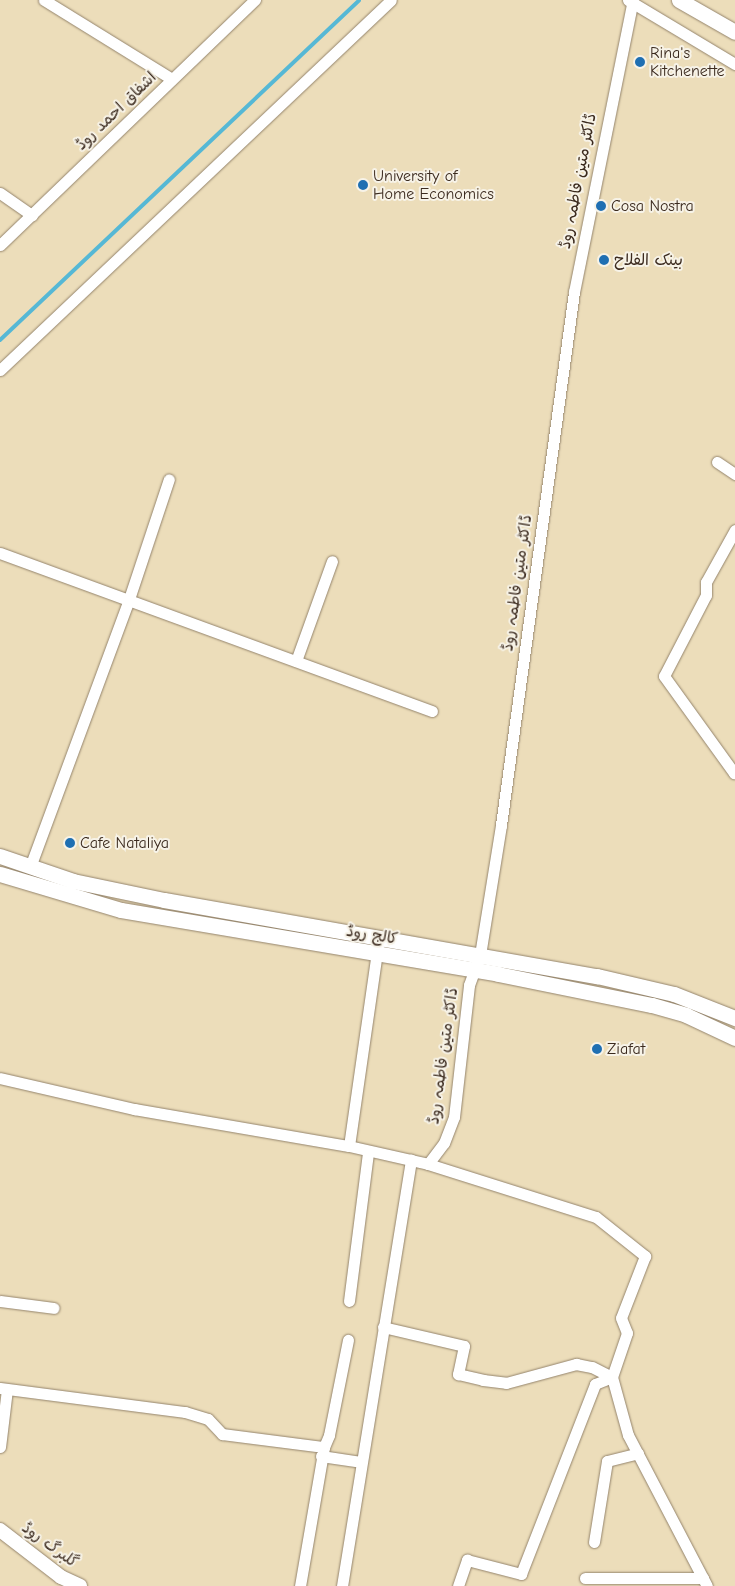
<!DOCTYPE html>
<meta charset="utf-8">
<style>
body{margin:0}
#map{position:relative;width:735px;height:1586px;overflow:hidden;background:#ecddba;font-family:"Comic Neue","Playpen Sans Arabic",sans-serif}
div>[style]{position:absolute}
.stream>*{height:4px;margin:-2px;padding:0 2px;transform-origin:2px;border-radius:2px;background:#56b8d5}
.roads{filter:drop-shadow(0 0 1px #94846c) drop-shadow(0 0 1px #94846c)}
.minor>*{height:11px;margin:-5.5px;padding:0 5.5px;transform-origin:5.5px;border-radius:5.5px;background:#fff}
.tertiary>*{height:14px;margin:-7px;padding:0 7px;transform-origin:7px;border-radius:7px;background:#fff}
.secondary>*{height:15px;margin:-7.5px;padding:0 7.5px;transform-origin:7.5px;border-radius:7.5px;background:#fff}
.dots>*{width:14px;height:14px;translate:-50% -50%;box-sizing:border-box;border:2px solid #f7f3e8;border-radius:50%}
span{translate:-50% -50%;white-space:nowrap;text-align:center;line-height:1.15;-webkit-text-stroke:4px #f7f3e8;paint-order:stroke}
.poi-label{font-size:16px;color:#3b2a1e}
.left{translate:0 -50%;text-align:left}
.street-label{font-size:16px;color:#3b2a1e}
</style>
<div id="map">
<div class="stream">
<div style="left:0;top:340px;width:494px;rotate:-43.4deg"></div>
</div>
<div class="roads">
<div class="minor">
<div style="left:44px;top:0;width:150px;rotate:31.7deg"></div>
<div style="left:628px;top:0;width:125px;rotate:30.9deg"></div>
<div style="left:0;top:193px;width:39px;rotate:35deg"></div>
<div style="left:0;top:245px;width:354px;rotate:-43.9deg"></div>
<div style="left:0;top:370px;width:538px;rotate:-43.42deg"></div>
<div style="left:717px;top:462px;width:22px;rotate:34deg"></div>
<div style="left:735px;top:530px;width:60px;rotate:119.1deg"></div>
<div style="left:706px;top:582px;width:13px;rotate:90deg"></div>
<div style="left:706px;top:595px;width:91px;rotate:117.4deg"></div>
<div style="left:664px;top:676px;width:120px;rotate:54.2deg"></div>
<div style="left:734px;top:773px;width:3px;rotate:-72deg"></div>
<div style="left:0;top:553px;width:460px;rotate:20.1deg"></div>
<div style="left:296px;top:661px;width:106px;rotate:-70.2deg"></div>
<div style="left:30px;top:867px;width:286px;rotate:-69.7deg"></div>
<div style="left:129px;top:599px;width:126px;rotate:-71.6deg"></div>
<div style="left:0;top:1078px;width:138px;rotate:13deg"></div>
<div style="left:134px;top:1109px;width:218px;rotate:9.8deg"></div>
<div style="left:349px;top:1146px;width:81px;rotate:12.8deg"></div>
<div style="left:428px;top:1164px;width:176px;rotate:17.5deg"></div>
<div style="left:596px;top:1217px;width:63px;rotate:38.5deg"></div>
<div style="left:645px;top:1256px;width:66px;rotate:111.2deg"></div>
<div style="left:621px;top:1318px;width:16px;rotate:68deg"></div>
<div style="left:627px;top:1333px;width:46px;rotate:108.8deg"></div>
<div style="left:612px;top:1377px;width:60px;rotate:74.6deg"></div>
<div style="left:628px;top:1435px;width:170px;rotate:62.4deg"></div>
<div style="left:349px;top:1146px;width:210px;rotate:-81.8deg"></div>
<div style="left:428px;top:1164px;width:26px;rotate:-53deg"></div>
<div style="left:444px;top:1143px;width:28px;rotate:-69deg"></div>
<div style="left:454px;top:1117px;width:133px;rotate:-83.5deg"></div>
<div style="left:469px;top:985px;width:32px;rotate:-70deg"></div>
<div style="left:480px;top:955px;width:132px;rotate:-80.8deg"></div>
<div style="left:501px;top:825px;width:538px;rotate:-82.2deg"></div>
<div style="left:574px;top:292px;width:298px;rotate:-78.6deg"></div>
<div style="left:0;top:1301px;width:54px;rotate:7.4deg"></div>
<div style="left:349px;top:1301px;width:150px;rotate:-82.7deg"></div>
<div style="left:383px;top:1327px;width:83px;rotate:13.2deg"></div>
<div style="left:464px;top:1346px;width:29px;rotate:102deg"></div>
<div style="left:458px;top:1374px;width:26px;rotate:13deg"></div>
<div style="left:483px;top:1380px;width:23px;rotate:7deg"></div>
<div style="left:506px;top:1383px;width:73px;rotate:-15.2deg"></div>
<div style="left:576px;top:1364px;width:16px;rotate:11deg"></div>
<div style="left:592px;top:1367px;width:22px;rotate:27deg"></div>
<div style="left:0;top:1388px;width:187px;rotate:7.4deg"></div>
<div style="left:185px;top:1412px;width:24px;rotate:17deg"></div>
<div style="left:208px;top:1419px;width:21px;rotate:47deg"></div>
<div style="left:222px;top:1434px;width:103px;rotate:7.3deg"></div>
<div style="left:324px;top:1447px;width:141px;rotate:99.8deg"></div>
<div style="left:0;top:1447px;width:58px;rotate:-83.1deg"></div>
<div style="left:324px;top:1447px;width:13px;rotate:-67deg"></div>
<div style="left:329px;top:1435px;width:97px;rotate:-78.7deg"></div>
<div style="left:321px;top:1456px;width:40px;rotate:8.5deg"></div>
<div style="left:594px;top:1542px;width:82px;rotate:-80.9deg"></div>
<div style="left:607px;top:1461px;width:32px;rotate:-14deg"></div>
<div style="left:585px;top:1578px;width:118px"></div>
<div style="left:342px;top:1586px;width:432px;rotate:-80.8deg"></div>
<div style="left:458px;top:1586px;width:28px;rotate:-71deg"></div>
<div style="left:467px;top:1560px;width:56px;rotate:14.5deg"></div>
<div style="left:521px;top:1574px;width:204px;rotate:-68.7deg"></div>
<div style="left:595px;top:1384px;width:18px;rotate:-22deg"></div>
</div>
<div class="tertiary">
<div style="left:0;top:1530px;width:77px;rotate:37.6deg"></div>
<div style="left:61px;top:1577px;width:21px;rotate:25deg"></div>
</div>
<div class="secondary">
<div style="left:679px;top:0;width:64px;rotate:29.7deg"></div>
<div style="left:0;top:856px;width:77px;rotate:18.9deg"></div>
<div style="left:73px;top:881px;width:93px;rotate:11.8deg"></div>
<div style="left:164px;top:900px;width:440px;rotate:10deg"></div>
<div style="left:597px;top:976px;width:79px;rotate:13.2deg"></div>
<div style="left:674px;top:994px;width:66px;rotate:21.5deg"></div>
<div style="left:0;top:874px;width:126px;rotate:16.6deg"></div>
<div style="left:121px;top:910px;width:382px;rotate:9.6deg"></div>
<div style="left:498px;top:974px;width:157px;rotate:11.4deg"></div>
<div style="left:652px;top:1005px;width:35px;rotate:16deg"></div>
<div style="left:686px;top:1015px;width:54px;rotate:25.1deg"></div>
</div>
</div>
<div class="dots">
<div style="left:640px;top:62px;background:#1f6fb2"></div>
<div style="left:363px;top:185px;background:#1f6fb2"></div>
<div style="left:601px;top:206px;background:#1f6fb2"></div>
<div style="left:604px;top:260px;background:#1f6fb2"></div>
<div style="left:70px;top:843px;background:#1f6fb2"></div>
<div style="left:597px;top:1049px;background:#1f6fb2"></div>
</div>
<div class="poi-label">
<span class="left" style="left:650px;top:62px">Rina's<br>Kitchenette</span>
<span class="left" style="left:373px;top:185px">University of<br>Home Economics</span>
<span class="left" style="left:611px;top:206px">Cosa Nostra</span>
<span class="left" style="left:614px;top:260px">بینک الفلاح</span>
<span class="left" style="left:80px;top:843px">Cafe Nataliya</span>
<span class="left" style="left:607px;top:1049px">Ziafat</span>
</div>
<div class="street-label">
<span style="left:116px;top:111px;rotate:-44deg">اشفاق احمد روڈ</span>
<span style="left:578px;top:181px;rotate:-79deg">ڈاکٹر متین فاطمہ روڈ</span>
<span style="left:517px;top:583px;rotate:-82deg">ڈاکٹر متین فاطمہ روڈ</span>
<span style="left:372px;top:935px;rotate:9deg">کالج روڈ</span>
<span style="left:443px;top:1056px;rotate:-82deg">ڈاکٹر متین فاطمہ روڈ</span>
<span style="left:50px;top:1545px;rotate:36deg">گلبرگ روڈ</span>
</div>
</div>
